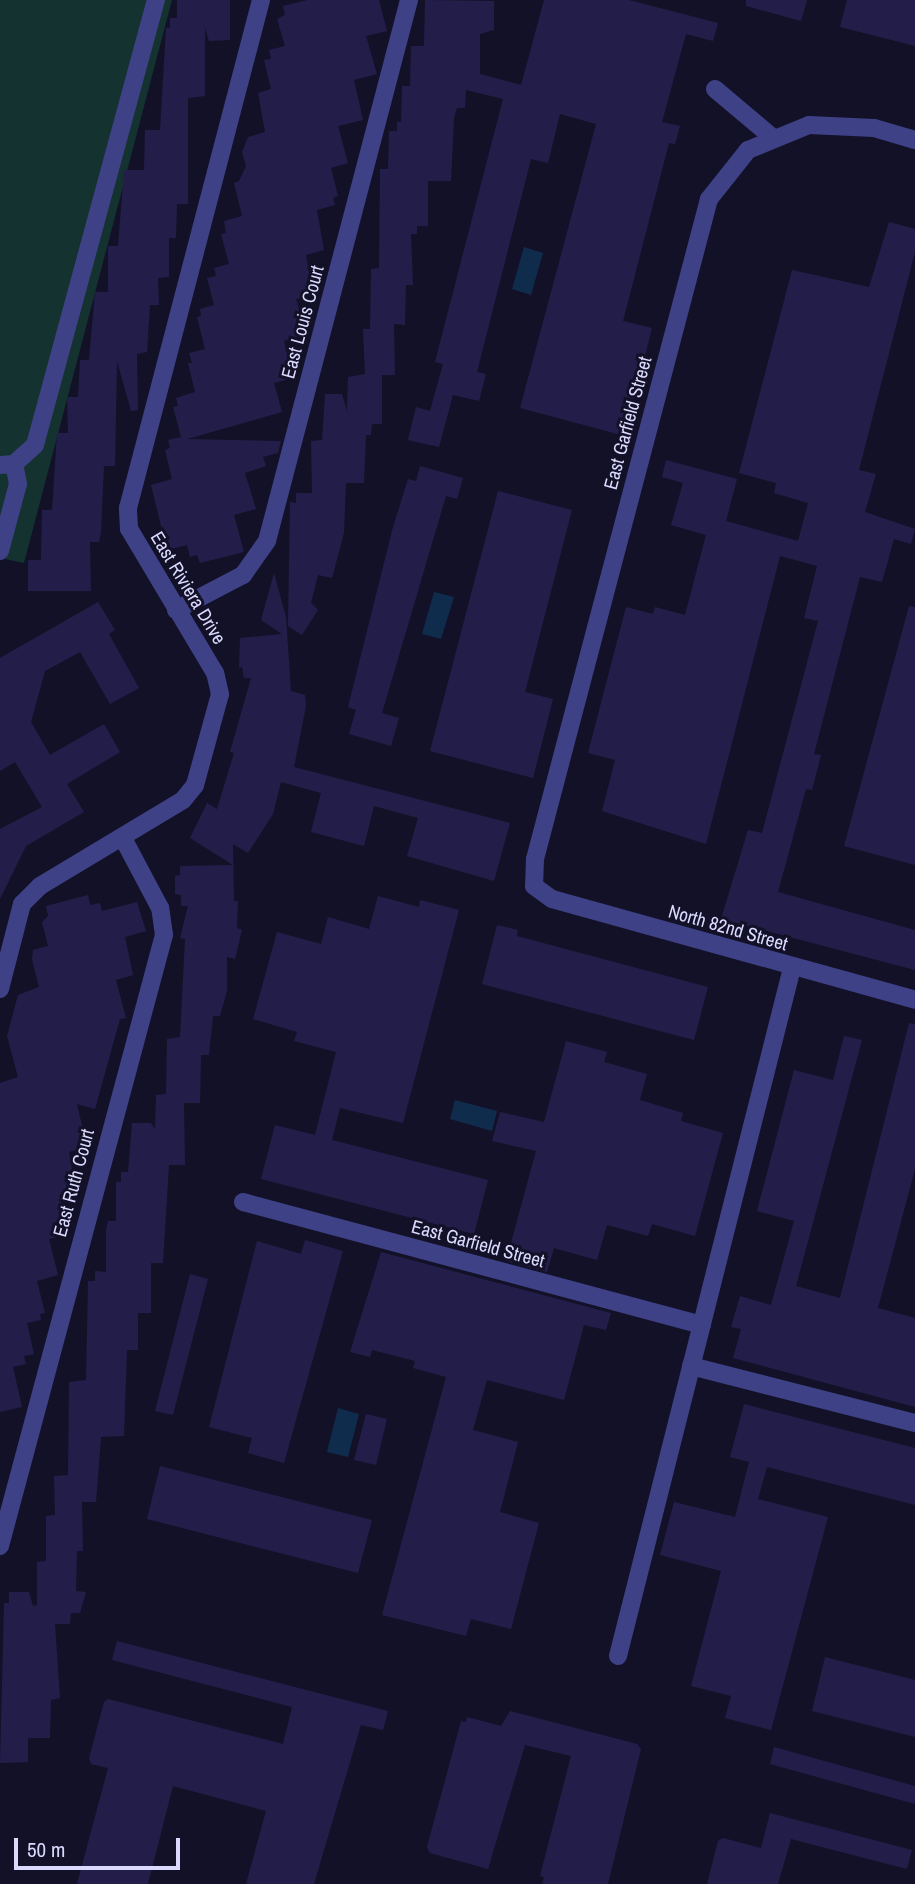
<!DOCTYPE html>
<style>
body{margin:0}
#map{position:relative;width:915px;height:1884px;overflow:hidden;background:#131128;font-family:"Archivo Narrow",sans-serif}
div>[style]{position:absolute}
.green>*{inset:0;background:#14322f}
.water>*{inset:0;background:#102c4d}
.building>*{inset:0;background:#231e49}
.minor>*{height:18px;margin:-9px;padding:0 9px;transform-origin:9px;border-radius:9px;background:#3e4186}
span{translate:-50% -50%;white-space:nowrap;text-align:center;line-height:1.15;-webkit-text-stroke:6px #131128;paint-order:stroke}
.street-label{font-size:19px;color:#dbdafe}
.scale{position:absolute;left:14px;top:1838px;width:166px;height:32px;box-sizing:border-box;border:4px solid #dbdafe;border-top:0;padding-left:9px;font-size:21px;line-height:24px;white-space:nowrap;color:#dbdafe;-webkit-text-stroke:5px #131128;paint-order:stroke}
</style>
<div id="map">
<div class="green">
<div style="clip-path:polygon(0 0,172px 0,24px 563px,0 558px)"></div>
</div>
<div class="water">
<div style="clip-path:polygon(524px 247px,543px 253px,531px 295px,512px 289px)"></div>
<div style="clip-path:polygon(434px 592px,454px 597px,441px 639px,422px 634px)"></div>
<div style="clip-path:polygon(455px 1100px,497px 1111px,492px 1131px,450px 1119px)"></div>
<div style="clip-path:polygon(338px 1408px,359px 1414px,348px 1457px,327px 1452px)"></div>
</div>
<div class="building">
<div style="clip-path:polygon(177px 0,230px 0,230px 40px,209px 41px,205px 28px,205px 96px,188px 98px,188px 204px,177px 204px,176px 238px,169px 238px,169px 277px,158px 278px,159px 305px,150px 305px,147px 352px,137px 354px,138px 410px,131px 411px,117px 361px,115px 466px,104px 466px,101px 532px,99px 542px,90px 542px,91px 591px,28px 591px,28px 560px,41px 560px,42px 510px,52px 510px,57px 433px,68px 433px,67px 397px,78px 397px,80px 360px,89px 360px,95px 292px,108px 292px,108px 246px,118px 246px,124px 170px,144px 170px,145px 130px,160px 130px,166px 28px,170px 28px,170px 18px,177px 18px)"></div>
<div style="clip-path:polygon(307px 0,379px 0,387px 31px,366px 36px,377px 74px,354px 80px,363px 120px,338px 126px,348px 163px,331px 168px,338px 196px,333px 198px,335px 205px,317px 210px,324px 250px,306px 255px,313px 295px,296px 299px,304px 326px,299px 327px,301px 336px,284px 341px,291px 369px,287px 371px,289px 379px,274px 383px,282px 412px,187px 439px,281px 441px,278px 453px,263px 457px,266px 466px,245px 473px,256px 509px,234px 515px,244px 552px,200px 563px,197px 555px,190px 557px,187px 545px,167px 550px,151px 485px,172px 479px,165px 450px,170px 448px,168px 440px,181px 437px,173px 407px,178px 406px,176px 398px,195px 392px,188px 363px,192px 363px,189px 353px,205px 349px,197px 317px,201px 316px,200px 309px,214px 305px,207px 278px,216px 276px,214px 268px,229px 264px,221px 234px,226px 233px,224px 221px,242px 216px,234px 183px,239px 181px,246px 166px,242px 152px,248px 137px,265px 132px,258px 93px,271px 89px,264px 60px,271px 59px,269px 50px,285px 46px,277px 19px,285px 15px,283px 6px)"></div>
<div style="clip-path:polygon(425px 0,494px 1px,494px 30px,480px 34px,480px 74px,521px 85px,544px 0,629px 0,718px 23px,713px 41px,686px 34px,662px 122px,680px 126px,675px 144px,669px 143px,623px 321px,652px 328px,625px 436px,520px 408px,596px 124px,560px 114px,548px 163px,531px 159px,477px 372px,486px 374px,479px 401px,453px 395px,439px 447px,408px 440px,416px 407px,430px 411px,443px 364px,435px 362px,503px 99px,466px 90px,465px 108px,457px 108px,454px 118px,451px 181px,428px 181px,428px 226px,417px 226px,417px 234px,411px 234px,413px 285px,406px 285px,405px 325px,394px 324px,395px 375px,382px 375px,382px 424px,372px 424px,371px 435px,366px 435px,364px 483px,346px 483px,344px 533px,332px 578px,318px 575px,311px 603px,318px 610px,302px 635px,288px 626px,290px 502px,296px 503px,296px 493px,312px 493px,311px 441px,322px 440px,325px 394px,342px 394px,347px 411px,348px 377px,365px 374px,363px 329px,370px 329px,371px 269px,379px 268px,380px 169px,388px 169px,389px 131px,397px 131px,397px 122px,401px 122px,402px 86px,410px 86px,411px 46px,424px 46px)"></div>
<div style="clip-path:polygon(746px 0,807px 0,801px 21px,746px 6px)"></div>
<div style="clip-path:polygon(847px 0,915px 0,915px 46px,840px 27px)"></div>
<div style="clip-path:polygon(889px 222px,915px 229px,915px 252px,859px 470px,876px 474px,865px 512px,915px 529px,911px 544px,894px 539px,882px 582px,860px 577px,814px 754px,821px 755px,812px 790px,806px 789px,778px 892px,915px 930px,915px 970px,721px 919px,748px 830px,762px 833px,818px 621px,804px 618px,817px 566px,780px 556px,706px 844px,602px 811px,615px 760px,588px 753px,626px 607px,653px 614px,655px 607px,685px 615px,706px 535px,671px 525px,683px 483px,662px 477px,666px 460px,737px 479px,726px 521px,798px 541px,808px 503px,774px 493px,776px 483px,739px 473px,792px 270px,869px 287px)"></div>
<div style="clip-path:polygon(420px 466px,463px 478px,457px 499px,446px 496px,382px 713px,399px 718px,391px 746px,349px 734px,356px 710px,348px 707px,393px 527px,408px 479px,416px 481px)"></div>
<div style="clip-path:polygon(498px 491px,572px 510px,525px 692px,553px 699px,533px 778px,430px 751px)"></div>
<div style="clip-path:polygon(274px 573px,286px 617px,291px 691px,305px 695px,306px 706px,294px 767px,510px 823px,494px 881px,407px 856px,418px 818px,374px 806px,364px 846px,311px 832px,321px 793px,281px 782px,273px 814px,248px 853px,233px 844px,234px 901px,238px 901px,237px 928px,242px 930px,235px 959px,227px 957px,227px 991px,220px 1016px,213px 1016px,209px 1055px,201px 1055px,200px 1103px,184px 1103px,185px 1165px,169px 1165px,163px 1263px,151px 1263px,151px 1313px,138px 1313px,138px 1350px,127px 1350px,124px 1436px,101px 1437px,96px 1502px,82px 1502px,83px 1551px,77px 1551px,76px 1591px,86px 1592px,80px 1613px,71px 1613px,70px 1624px,55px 1624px,60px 1698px,51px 1700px,50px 1738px,28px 1738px,28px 1762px,0 1763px,4px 1603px,9px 1603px,9px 1592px,29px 1592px,33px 1606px,37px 1605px,37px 1562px,46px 1561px,46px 1516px,55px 1515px,54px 1476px,68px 1475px,69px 1382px,86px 1380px,88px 1281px,95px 1281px,95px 1271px,106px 1272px,106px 1230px,108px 1221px,116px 1221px,116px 1182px,121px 1182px,121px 1172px,128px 1172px,132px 1123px,151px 1123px,155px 1129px,156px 1095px,166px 1094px,167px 1039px,180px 1037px,185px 939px,180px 938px,188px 906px,181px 906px,181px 895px,175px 894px,175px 876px,180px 875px,180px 866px,233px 865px,190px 838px,207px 803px,217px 809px,234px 753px,230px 752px,251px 678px,244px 678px,242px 667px,239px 668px,240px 638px,282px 634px,261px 620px)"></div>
<div style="clip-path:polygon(98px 602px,115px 630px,109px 634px,139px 688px,110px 704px,80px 652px,45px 671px,31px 722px,50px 755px,104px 724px,120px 752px,67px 784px,84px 812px,26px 846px,0 899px,0 829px,42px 807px,15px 762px,0 771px,0 658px)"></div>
<div style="clip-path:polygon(909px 606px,915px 607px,915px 865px,844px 846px)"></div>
<div style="clip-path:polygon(88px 895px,90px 905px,100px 903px,102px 911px,137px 902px,146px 931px,125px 937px,133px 975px,116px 980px,126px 1018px,120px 1019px,95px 1109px,77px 1104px,87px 1147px,69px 1152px,76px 1191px,59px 1195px,68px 1226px,62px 1227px,64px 1235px,49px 1239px,58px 1275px,37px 1281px,45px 1313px,40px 1314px,41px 1320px,27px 1323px,34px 1354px,24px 1356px,26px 1364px,13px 1367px,22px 1407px,0 1412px,0 1083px,18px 1077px,7px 1036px,18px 995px,39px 987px,32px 960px,33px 950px,48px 946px,42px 922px,48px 916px,46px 906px)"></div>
<div style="clip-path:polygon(378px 896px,419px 907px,420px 900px,459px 910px,403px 1123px,340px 1108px,332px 1140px,488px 1180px,474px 1234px,261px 1179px,275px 1125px,315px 1135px,336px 1052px,294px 1041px,297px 1032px,253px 1019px,277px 932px,321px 944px,328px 917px,369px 929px)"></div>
<div style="clip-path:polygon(497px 925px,518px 930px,517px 936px,708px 987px,694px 1040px,482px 984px)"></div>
<div style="clip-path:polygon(909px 1023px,915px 1024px,915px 1169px,878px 1308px,915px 1318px,915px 1407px,733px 1358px,741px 1329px,731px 1327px,740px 1296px,771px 1305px,794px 1221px,757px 1211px,794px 1070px,833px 1080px,844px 1036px,862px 1040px,796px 1286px,840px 1298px)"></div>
<div style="clip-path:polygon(566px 1041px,607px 1052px,604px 1062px,647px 1074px,640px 1100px,683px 1113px,681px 1121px,723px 1133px,695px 1236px,652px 1224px,648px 1236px,607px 1225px,597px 1260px,554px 1248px,547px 1272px,506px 1261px,536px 1151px,492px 1141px,500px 1112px,544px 1122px)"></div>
<div style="clip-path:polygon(305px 1240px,343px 1251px,284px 1463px,248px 1453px,252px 1438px,209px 1427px,257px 1241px,301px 1254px)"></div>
<div style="clip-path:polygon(381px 1252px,611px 1313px,606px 1330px,584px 1325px,564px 1400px,487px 1380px,473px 1430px,518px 1442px,500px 1512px,539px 1523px,511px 1629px,471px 1619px,466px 1636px,382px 1615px,446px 1377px,413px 1368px,415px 1361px,372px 1350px,370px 1357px,350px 1352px)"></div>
<div style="clip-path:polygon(190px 1274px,208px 1279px,173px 1415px,155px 1411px)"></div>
<div style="clip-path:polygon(744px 1404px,915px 1448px,915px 1505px,767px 1467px,758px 1499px,828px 1517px,771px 1730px,725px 1718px,731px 1696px,691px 1686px,721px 1571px,660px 1555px,674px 1502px,735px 1517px,749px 1462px,730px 1457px)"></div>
<div style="clip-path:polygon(366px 1414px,387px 1419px,376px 1465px,354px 1460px)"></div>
<div style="clip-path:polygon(160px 1466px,372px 1520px,358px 1573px,147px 1519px)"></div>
<div style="clip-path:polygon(117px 1641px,388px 1711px,383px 1730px,361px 1725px,314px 1884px,246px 1884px,266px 1811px,173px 1786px,148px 1884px,77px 1884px,108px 1768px,91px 1764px,89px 1758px,104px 1702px,108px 1699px,283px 1744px,292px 1707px,112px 1660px)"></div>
<div style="clip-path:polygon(825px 1657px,915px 1680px,915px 1737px,812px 1711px)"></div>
<div style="clip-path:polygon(510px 1711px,637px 1744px,641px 1749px,608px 1884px,542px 1884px,544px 1877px,540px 1876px,571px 1756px,525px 1745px,488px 1869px,430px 1853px,427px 1847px,461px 1721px,466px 1722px,467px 1717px,501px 1726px)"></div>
<div style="clip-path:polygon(774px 1747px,915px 1786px,915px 1804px,770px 1764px)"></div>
<div style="clip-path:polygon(770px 1813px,912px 1850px,907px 1869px,791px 1839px,778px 1884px,707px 1884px,718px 1841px,723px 1838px,761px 1848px)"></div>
</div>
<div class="minor">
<div style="left:715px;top:89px;width:75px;rotate:40.1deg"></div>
<div style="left:915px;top:140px;width:43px;rotate:-163.7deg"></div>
<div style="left:874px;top:128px;width:65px;rotate:-177.4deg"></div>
<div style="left:809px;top:125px;width:66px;rotate:157.7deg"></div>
<div style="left:748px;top:150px;width:63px;rotate:128.5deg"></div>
<div style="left:709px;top:199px;width:683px;rotate:104.77deg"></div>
<div style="left:535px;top:859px;width:27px;rotate:92deg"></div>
<div style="left:534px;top:886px;width:22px;rotate:36deg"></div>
<div style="left:552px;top:899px;width:377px;rotate:15.5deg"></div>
<div style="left:0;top:465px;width:14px;rotate:-4deg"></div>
<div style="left:14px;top:464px;width:28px;rotate:-42deg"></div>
<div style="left:35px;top:445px;width:461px;rotate:-74.8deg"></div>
<div style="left:0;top:551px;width:69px;rotate:-75deg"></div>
<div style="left:18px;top:484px;width:20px;rotate:-101deg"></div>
<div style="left:176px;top:610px;width:76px;rotate:-27.6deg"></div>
<div style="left:243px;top:575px;width:42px;rotate:-54.8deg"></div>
<div style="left:267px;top:541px;width:559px;rotate:-75.29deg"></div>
<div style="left:0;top:989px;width:88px;rotate:-75.5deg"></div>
<div style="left:22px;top:904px;width:25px;rotate:-45deg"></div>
<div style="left:40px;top:886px;width:167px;rotate:-31deg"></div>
<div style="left:183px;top:800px;width:19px;rotate:-51deg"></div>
<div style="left:195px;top:785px;width:94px;rotate:-74.6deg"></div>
<div style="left:220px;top:694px;width:22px;rotate:-103deg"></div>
<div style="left:215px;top:673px;width:168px;rotate:-120.8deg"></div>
<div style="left:129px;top:529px;width:21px;rotate:-93deg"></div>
<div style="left:128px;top:508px;width:525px;rotate:-75.33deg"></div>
<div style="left:243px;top:1202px;width:475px;rotate:15deg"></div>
<div style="left:691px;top:1366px;width:231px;rotate:14.3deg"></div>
<div style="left:0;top:1546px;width:633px;rotate:-74.98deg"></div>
<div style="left:164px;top:935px;width:27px;rotate:-98deg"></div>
<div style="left:160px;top:908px;width:79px;rotate:-117.9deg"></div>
<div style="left:618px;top:1656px;width:710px;rotate:-75.81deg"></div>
</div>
<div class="street-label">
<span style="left:303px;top:322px;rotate:-75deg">East Louis Court</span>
<span style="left:628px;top:423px;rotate:-75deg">East Garfield Street</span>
<span style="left:188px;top:588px;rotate:59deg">East Riviera Drive</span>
<span style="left:728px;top:928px;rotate:16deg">North 82nd Street</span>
<span style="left:74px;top:1183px;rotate:-75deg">East Ruth Court</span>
<span style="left:478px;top:1244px;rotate:15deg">East Garfield Street</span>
</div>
<div class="scale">50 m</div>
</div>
